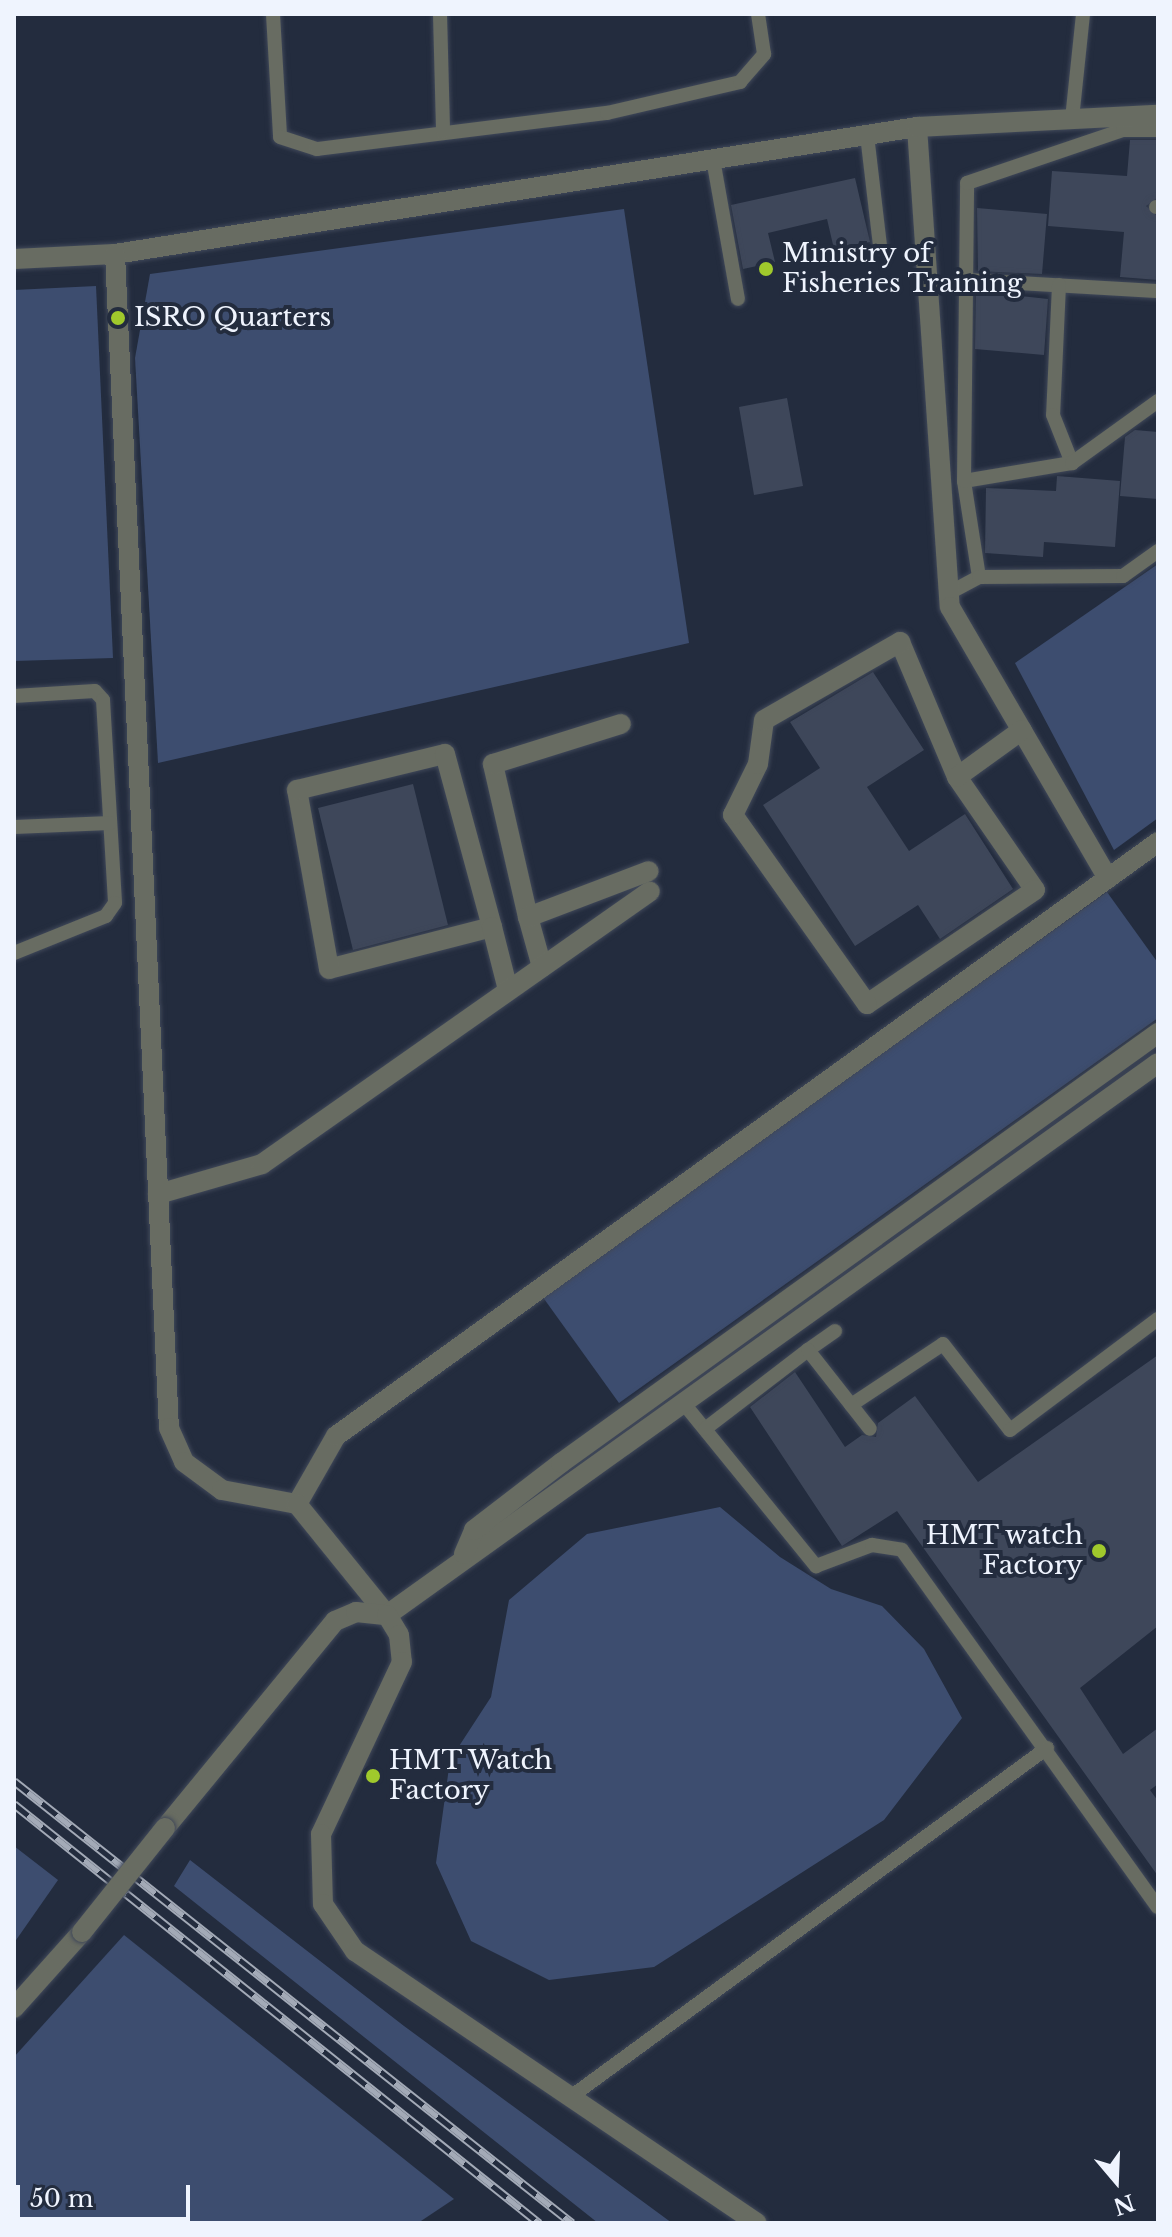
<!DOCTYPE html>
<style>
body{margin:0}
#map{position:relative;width:1172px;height:2237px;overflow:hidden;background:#232c3e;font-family:"Libre Baskerville",serif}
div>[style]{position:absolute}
.green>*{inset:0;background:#3d4d6f}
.building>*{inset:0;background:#3e475a}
.roads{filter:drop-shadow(0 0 2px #404859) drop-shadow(0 0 2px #404859)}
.service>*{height:14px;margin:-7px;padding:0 7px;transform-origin:7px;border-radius:7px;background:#686c62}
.minor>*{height:20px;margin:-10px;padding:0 10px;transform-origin:10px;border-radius:10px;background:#686c62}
.tertiary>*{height:20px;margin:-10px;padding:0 10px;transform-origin:10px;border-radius:10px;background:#686c62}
.rail>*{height:9px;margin-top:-4.5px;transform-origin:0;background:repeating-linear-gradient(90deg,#232c3e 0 18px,#a3aab7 0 36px);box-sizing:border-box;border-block:2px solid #a3aab7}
.bridges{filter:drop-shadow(0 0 2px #404859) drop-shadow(0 0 2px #404859)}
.tertiary-bridge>*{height:20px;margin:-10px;padding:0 10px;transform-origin:10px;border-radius:10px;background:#686c62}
.dots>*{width:22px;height:22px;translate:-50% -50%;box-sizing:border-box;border:4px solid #232c3e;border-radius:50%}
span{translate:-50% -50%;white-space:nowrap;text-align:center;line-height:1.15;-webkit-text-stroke:8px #232c3e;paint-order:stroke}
.poi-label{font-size:26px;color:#eff4fe}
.left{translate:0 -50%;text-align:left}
.right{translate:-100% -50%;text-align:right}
.frame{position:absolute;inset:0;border:16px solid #eff4fe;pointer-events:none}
.north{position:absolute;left:1076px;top:2141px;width:80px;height:80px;-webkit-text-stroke:6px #232c3e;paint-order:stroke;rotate:161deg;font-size:22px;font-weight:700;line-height:32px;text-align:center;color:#eff4fe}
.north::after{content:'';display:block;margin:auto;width:28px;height:36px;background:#eff4fe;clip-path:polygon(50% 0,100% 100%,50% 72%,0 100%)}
.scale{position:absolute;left:16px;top:2185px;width:174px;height:36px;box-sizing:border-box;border:4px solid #eff4fe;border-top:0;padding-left:10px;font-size:24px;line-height:28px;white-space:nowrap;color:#eff4fe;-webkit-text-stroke:6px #232c3e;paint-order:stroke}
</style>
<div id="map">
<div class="green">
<div style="clip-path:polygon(624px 209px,689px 643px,158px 763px,135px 358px,150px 274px)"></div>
<div style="clip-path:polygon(96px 286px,113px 658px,14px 661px,14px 290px)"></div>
<div style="clip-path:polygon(1158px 564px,1158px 818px,1114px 850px,1015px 663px)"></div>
<div style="clip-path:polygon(1107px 892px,1158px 963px,1158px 1018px,619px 1403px,542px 1296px)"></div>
<div style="clip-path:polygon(720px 1507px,780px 1557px,831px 1589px,882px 1606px,924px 1649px,962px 1718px,884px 1820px,654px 1967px,549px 1980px,471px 1941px,436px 1863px,450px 1760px,491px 1697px,509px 1600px,587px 1534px)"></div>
<div style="clip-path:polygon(14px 1846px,58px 1880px,14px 1943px)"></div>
<div style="clip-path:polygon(190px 1860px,404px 2026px,672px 2223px,598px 2223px,174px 1886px)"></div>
<div style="clip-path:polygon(124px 1935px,454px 2199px,418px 2223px,14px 2223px,14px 2057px)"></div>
</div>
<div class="building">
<div style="clip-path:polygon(1130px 140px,1158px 140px,1158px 197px,1146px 206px,1158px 217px,1158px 280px,1120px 277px,1124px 232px,1048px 226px,1052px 171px,1127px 176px)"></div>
<div style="clip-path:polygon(855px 178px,870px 242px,834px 249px,827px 219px,768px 233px,775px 262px,743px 269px,731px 205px)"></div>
<div style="clip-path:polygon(977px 208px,1047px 214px,1042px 274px,978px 271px)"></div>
<div style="clip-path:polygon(976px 291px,1048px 299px,1044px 355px,975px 349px)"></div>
<div style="clip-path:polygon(787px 398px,803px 486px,754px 495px,739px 407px)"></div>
<div style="clip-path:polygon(1135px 430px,1158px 432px,1158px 499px,1120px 496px,1125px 437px)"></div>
<div style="clip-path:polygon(1057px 476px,1120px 481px,1115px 547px,1044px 542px,1043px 557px,985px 553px,986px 488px,1056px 491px)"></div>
<div style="clip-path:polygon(873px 672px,924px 750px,867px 787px,909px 851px,965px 814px,1013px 889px,940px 939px,918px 905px,855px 946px,763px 805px,820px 768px,790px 722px)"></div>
<div style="clip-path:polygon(413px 784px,448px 925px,353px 950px,318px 808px)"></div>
<div style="clip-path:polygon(1158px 1355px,1158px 1626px,1080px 1688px,1123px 1754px,1158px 1728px,1158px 1784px,1150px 1790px,1158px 1801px,1158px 1876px,897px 1511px,842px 1546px,750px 1407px,795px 1372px,845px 1447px,862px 1435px,876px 1437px,878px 1423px,915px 1396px,978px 1482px)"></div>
</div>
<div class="roads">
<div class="service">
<div style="left:273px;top:14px;width:123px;rotate:86.7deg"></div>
<div style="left:280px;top:137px;width:39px;rotate:18deg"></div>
<div style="left:317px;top:149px;width:292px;rotate:-7.1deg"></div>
<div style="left:607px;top:113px;width:137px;rotate:-13.1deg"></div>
<div style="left:740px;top:82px;width:37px;rotate:-49deg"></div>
<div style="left:764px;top:54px;width:40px;rotate:-98.5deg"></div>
<div style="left:440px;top:14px;width:118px;rotate:88.5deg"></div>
<div style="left:1072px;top:119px;width:106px;rotate:-84deg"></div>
<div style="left:867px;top:135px;width:111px;rotate:83.3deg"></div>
<div style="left:713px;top:159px;width:142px;rotate:79.9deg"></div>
<div style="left:1156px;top:207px;width:2px"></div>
<div style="left:965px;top:280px;width:193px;rotate:3.3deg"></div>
<div style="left:1059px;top:285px;width:130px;rotate:92.6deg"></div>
<div style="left:1053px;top:415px;width:52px;rotate:68.4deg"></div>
<div style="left:964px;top:481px;width:109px;rotate:-9.5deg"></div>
<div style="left:1072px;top:463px;width:106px;rotate:-35.8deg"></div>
<div style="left:979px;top:577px;width:97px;rotate:-98.9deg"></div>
<div style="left:964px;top:481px;width:298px;rotate:-89.4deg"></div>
<div style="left:967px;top:183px;width:165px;rotate:-18.8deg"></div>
<div style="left:1123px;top:130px;width:35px"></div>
<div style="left:949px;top:593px;width:34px;rotate:-28deg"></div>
<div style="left:979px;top:577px;width:144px;rotate:-0.4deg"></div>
<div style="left:1123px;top:576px;width:43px;rotate:-35.5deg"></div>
<div style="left:14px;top:696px;width:81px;rotate:-3.5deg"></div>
<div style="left:95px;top:691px;width:12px;rotate:48deg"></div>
<div style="left:103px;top:700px;width:203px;rotate:86.6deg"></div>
<div style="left:115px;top:903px;width:16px;rotate:125deg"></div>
<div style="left:106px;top:916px;width:99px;rotate:158.1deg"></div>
<div style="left:14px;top:827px;width:96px;rotate:-2.4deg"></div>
<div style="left:808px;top:1350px;width:33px;rotate:-35deg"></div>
<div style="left:685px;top:1405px;width:208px;rotate:50.9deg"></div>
<div style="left:816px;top:1566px;width:60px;rotate:-20.6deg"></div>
<div style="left:872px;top:1545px;width:30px;rotate:9deg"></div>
<div style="left:902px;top:1550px;width:439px;rotate:54.4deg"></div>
<div style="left:851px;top:1405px;width:110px;rotate:-33.5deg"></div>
<div style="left:943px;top:1344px;width:109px;rotate:52.1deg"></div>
<div style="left:1010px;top:1430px;width:185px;rotate:-36.9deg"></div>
<div style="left:705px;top:1429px;width:130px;rotate:-37.5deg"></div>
<div style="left:808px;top:1350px;width:100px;rotate:51.9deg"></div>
<div style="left:572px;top:2096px;width:589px;rotate:-36.23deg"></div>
</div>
<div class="minor">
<div style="left:917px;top:127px;width:481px;rotate:86.1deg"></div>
<div style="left:950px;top:607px;width:314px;rotate:59.8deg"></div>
<div style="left:900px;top:642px;width:147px;rotate:67.1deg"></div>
<div style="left:957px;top:777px;width:137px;rotate:55.4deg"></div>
<div style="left:1035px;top:890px;width:203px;rotate:145.8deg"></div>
<div style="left:867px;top:1004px;width:232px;rotate:-125.3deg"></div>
<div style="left:733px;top:815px;width:57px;rotate:-63.9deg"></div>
<div style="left:758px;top:764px;width:44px;rotate:-82.2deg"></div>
<div style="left:764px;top:720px;width:157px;rotate:-29.8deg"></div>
<div style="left:957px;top:777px;width:80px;rotate:-35.9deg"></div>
<div style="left:528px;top:917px;width:157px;rotate:-102.9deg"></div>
<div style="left:493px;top:764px;width:134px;rotate:-17.4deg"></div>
<div style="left:492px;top:927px;width:168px;rotate:165.6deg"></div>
<div style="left:329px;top:969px;width:182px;rotate:-100.1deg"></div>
<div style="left:297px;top:790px;width:152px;rotate:-13.7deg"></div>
<div style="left:445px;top:754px;width:179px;rotate:74.8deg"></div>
<div style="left:492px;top:927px;width:65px;rotate:75.7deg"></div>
<div style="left:542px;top:967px;width:52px;rotate:-105.6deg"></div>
<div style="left:528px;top:917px;width:129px;rotate:-20.8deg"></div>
<div style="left:158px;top:1194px;width:108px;rotate:-16.1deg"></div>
<div style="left:262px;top:1164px;width:474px;rotate:-35.1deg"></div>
<div style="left:297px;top:1504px;width:78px;rotate:-60.2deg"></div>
<div style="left:336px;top:1436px;width:1014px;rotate:-35.85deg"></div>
</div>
<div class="tertiary">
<div style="left:115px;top:254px;width:812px;rotate:-9deg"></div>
<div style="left:917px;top:127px;width:241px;rotate:-2.9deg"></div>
<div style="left:14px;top:259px;width:101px;rotate:-2.8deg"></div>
<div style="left:115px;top:254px;width:1175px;rotate:87.37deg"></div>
<div style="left:169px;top:1428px;width:37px;rotate:66deg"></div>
<div style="left:184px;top:1462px;width:47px;rotate:36.4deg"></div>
<div style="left:222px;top:1490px;width:76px;rotate:10.6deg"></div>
<div style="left:297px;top:1504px;width:143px;rotate:51deg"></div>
<div style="left:387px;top:1615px;width:948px;rotate:-35.6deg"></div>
<div style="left:464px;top:1554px;width:26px;rotate:-67deg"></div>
<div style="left:474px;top:1530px;width:110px;rotate:-37.6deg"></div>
<div style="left:561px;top:1463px;width:736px;rotate:-35.76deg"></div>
<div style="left:165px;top:1828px;width:268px;rotate:-50.6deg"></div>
<div style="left:335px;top:1621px;width:23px;rotate:-23deg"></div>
<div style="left:356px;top:1612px;width:31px;rotate:6deg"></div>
<div style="left:387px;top:1615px;width:23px;rotate:59deg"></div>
<div style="left:399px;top:1635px;width:27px;rotate:84deg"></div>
<div style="left:402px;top:1662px;width:190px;rotate:115.2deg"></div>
<div style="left:321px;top:1834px;width:70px;rotate:88.4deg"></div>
<div style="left:323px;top:1904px;width:57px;rotate:55.8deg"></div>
<div style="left:355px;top:1951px;width:485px;rotate:34.1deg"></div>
<div style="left:14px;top:2008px;width:102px;rotate:-48.2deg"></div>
</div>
</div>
<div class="rail">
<div style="left:14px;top:1781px;width:712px;rotate:38.38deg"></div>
<div style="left:14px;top:1804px;width:672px;rotate:38.59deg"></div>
</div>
<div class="bridges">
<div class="tertiary-bridge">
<div style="left:82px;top:1932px;width:133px;rotate:-51.4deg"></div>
</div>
</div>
<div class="dots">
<div style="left:766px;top:269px;background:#a0c92c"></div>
<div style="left:118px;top:318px;background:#a0c92c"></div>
<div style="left:1099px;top:1551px;background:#a0c92c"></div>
<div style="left:373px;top:1776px;background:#a0c92c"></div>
</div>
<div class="poi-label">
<span class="left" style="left:782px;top:269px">Ministry of<br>Fisheries Training</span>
<span class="left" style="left:134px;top:318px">ISRO Quarters</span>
<span class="right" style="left:1083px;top:1551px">HMT watch<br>Factory</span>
<span class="left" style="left:389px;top:1776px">HMT Watch<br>Factory</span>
</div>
<div class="frame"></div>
<div class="north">N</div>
<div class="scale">50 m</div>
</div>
